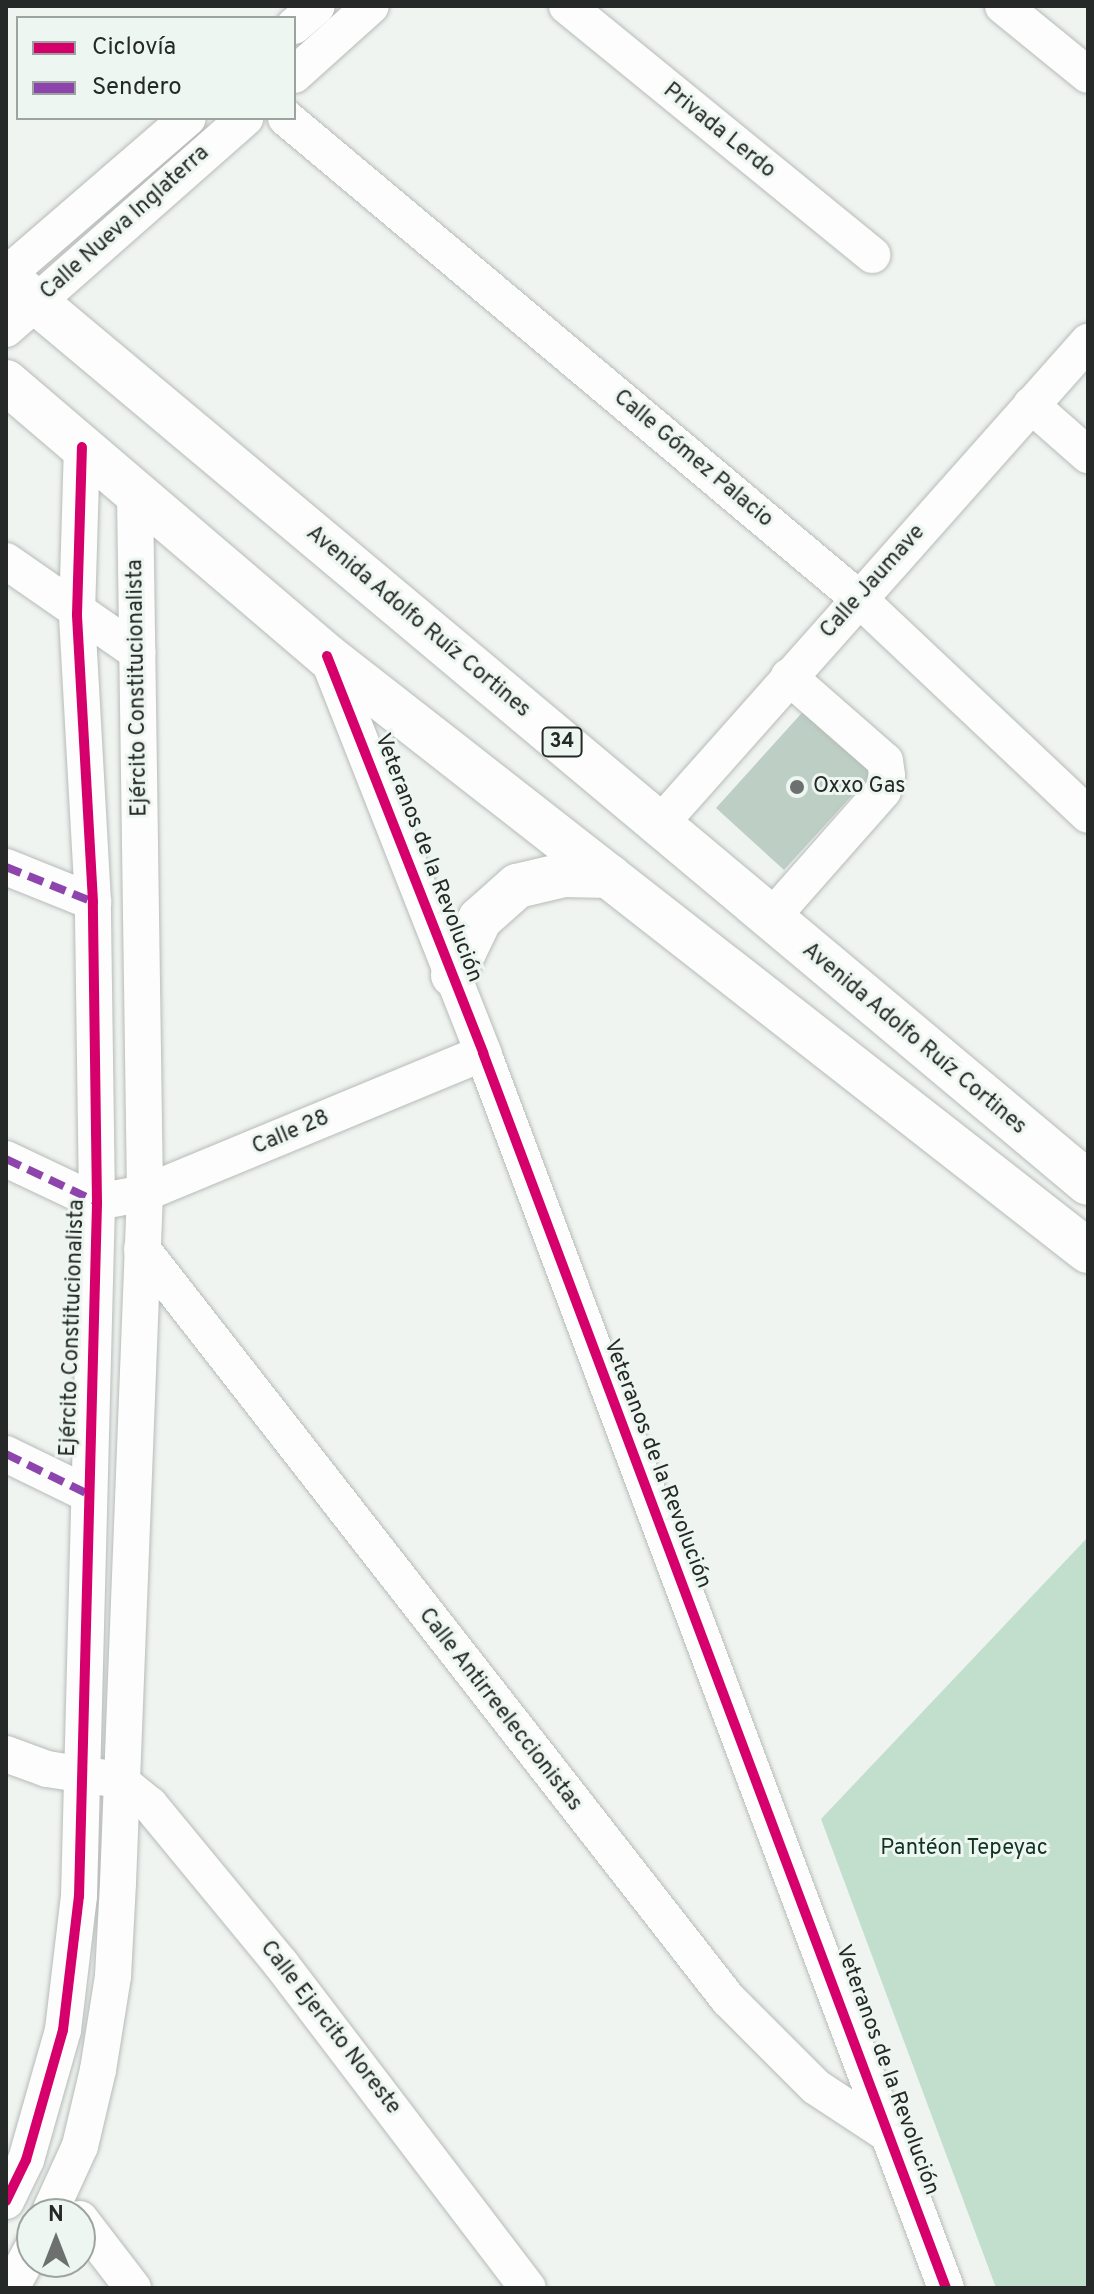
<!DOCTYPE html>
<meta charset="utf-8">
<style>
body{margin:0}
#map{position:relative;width:1094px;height:2294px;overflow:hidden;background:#eff4f1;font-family:Overpass,sans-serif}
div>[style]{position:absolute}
.green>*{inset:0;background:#c2dfcd}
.building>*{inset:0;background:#bdcfc5}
.roads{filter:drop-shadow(0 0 2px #b7bbb8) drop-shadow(0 0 2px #b7bbb8)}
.minor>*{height:36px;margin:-18px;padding:0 18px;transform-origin:18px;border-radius:18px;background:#fdfdfd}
.major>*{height:44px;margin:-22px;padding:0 22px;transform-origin:22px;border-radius:22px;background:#fdfdfd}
.quiet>*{height:8px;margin-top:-4px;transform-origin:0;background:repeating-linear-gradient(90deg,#8e44ad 0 16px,transparent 0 24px)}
.cycleway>*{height:10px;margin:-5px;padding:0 5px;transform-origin:5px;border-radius:5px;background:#d6006c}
.dots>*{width:22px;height:22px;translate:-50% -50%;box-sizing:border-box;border:4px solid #edf6f0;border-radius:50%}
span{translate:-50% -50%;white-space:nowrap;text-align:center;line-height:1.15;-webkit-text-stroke:6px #edf6f0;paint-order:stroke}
.shield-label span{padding:2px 6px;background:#edf6f0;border:2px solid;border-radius:6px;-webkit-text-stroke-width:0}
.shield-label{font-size:20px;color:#252927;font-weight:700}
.street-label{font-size:22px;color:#252927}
.poi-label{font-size:22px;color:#252927}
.left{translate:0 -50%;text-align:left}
.park-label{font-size:22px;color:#103421}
.frame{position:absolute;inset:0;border:8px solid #252927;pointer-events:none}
.legend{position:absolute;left:16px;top:16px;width:280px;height:104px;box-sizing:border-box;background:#edf6f0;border:2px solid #9da4a0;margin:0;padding:10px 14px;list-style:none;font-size:24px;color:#252927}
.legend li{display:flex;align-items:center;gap:16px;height:40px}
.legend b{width:40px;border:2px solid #9da4a0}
.north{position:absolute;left:16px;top:2198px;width:80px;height:80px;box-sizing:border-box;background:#edf6f0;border:2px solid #9da4a0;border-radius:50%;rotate:0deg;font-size:22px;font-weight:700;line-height:32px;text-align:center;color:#252927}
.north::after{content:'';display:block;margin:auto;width:28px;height:36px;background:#6c706e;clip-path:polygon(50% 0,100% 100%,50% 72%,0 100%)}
</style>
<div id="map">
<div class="green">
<div style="clip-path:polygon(1088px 1537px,1088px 2288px,996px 2288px,821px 1819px)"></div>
</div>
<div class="building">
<div style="clip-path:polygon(809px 705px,878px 767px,784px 870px,716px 808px)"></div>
</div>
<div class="roads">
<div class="minor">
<div style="left:567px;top:6px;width:394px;rotate:39.2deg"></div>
<div style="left:1003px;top:6px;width:109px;rotate:39.1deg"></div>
<div style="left:294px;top:26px;width:30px;rotate:-41deg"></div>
<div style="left:294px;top:75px;width:103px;rotate:-41.9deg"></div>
<div style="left:286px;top:118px;width:747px;rotate:40deg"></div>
<div style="left:858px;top:598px;width:316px;rotate:43.3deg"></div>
<div style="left:6px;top:275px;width:240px;rotate:-40.8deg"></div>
<div style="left:6px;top:329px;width:319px;rotate:-41.4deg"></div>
<div style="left:1031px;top:405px;width:76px;rotate:41.3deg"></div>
<div style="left:6px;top:561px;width:160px;rotate:34.8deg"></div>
<div style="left:327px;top:656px;width:427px;rotate:68.5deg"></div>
<div style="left:483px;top:1053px;width:1319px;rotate:69.45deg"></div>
<div style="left:660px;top:824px;width:645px;rotate:-48.4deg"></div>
<div style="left:6px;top:867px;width:94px;rotate:21.9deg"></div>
<div style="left:771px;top:918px;width:169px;rotate:-48.6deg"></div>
<div style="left:883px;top:791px;width:16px;rotate:-76deg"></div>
<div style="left:887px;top:775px;width:14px;rotate:-98deg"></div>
<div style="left:885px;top:761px;width:128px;rotate:-138.8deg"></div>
<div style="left:6px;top:1159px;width:101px;rotate:25.3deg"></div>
<div style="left:97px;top:1202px;width:49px;rotate:-10.6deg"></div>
<div style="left:145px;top:1193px;width:366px;rotate:-22.5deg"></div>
<div style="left:142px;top:1249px;width:952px;rotate:52deg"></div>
<div style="left:728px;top:1999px;width:124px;rotate:45deg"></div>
<div style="left:816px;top:2087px;width:91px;rotate:33.3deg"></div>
<div style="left:6px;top:1454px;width:91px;rotate:26deg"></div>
<div style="left:6px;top:1754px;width:44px;rotate:20.1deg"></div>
<div style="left:47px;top:1769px;width:73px;rotate:8.7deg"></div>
<div style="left:119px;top:1780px;width:40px;rotate:39deg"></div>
<div style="left:150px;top:1805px;width:206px;rotate:50.5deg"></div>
<div style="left:281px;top:1964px;width:407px;rotate:52.7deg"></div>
<div style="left:6px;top:2201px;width:46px;rotate:-64deg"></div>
<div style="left:26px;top:2160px;width:135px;rotate:-74.1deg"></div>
<div style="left:63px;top:2030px;width:135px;rotate:-83.2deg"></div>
<div style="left:79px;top:1896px;width:694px;rotate:-88.51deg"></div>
<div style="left:97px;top:1202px;width:300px;rotate:-90.8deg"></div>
<div style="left:93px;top:902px;width:288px;rotate:-93.2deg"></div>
<div style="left:77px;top:614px;width:167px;rotate:-88.3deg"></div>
<div style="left:49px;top:2214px;width:75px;rotate:-65.5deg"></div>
<div style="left:80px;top:2146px;width:78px;rotate:-76.7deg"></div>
<div style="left:98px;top:2070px;width:95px;rotate:-80.9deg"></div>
<div style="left:113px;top:1976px;width:93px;rotate:-86.9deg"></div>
<div style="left:118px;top:1883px;width:691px;rotate:-87.76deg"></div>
<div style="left:145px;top:1193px;width:697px;rotate:-90.82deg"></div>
<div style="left:80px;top:2219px;width:87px;rotate:52.5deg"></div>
<div style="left:11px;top:2288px;width:44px;rotate:-61.7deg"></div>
</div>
<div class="major">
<div style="left:6px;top:277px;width:1411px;rotate:39.94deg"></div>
<div style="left:6px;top:382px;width:422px;rotate:40.5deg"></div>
<div style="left:327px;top:656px;width:966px;rotate:38.02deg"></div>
<div style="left:453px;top:975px;width:62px;rotate:-64.3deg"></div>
<div style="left:480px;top:919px;width:50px;rotate:-41.7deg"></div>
<div style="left:517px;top:886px;width:48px;rotate:-13.2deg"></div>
<div style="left:564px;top:875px;width:45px;rotate:1.3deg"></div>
</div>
</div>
<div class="quiet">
<div style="left:6px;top:867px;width:94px;rotate:21.9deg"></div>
<div style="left:6px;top:1159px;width:101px;rotate:25.3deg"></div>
<div style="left:6px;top:1454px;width:91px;rotate:26deg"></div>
</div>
<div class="cycleway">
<div style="left:327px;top:656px;width:427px;rotate:68.5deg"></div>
<div style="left:483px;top:1053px;width:1319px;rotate:69.45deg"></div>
<div style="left:6px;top:2201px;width:46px;rotate:-64deg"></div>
<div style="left:26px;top:2160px;width:135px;rotate:-74.1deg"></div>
<div style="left:63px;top:2030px;width:135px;rotate:-83.2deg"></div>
<div style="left:79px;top:1896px;width:694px;rotate:-88.51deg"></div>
<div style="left:97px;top:1202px;width:300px;rotate:-90.8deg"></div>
<div style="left:93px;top:902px;width:288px;rotate:-93.2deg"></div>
<div style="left:77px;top:614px;width:167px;rotate:-88.3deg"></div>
</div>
<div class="dots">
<div style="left:797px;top:787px;background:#6c706e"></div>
</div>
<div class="shield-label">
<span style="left:562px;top:742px">34</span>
</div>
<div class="street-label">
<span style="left:719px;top:131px;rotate:39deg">Privada Lerdo</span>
<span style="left:125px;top:223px;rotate:-42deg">Calle Nueva Inglaterra</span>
<span style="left:693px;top:459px;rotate:40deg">Calle Gómez Palacio</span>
<span style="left:873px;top:582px;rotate:-48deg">Calle Jaumave</span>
<span style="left:418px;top:622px;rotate:40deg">Avenida Adolfo Ruíz Cortines</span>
<span style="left:138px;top:688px;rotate:-91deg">Ejército Constitucionalista</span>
<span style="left:428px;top:858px;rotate:69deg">Veteranos de la Revolución</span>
<span style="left:914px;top:1039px;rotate:40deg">Avenida Adolfo Ruíz Cortines</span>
<span style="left:291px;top:1133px;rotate:-23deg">Calle 28</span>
<span style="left:73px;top:1328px;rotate:-88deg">Ejército Constitucionalista</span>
<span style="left:657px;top:1464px;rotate:69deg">Veteranos de la Revolución</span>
<span style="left:500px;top:1710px;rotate:52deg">Calle Antirreeleccionistas</span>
<span style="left:330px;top:2028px;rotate:52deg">Calle Ejercito Noreste</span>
<span style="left:887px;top:2070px;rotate:70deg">Veteranos de la Revolución</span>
</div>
<div class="poi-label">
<span class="left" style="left:813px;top:787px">Oxxo Gas</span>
</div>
<div class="park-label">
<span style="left:964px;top:1849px">Pantéon Tepeyac</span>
</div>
<div class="frame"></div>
<ul class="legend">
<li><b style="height:10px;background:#d6006c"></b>Ciclovía</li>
<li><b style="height:10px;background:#8e44ad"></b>Sendero</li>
</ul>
<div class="north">N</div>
</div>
